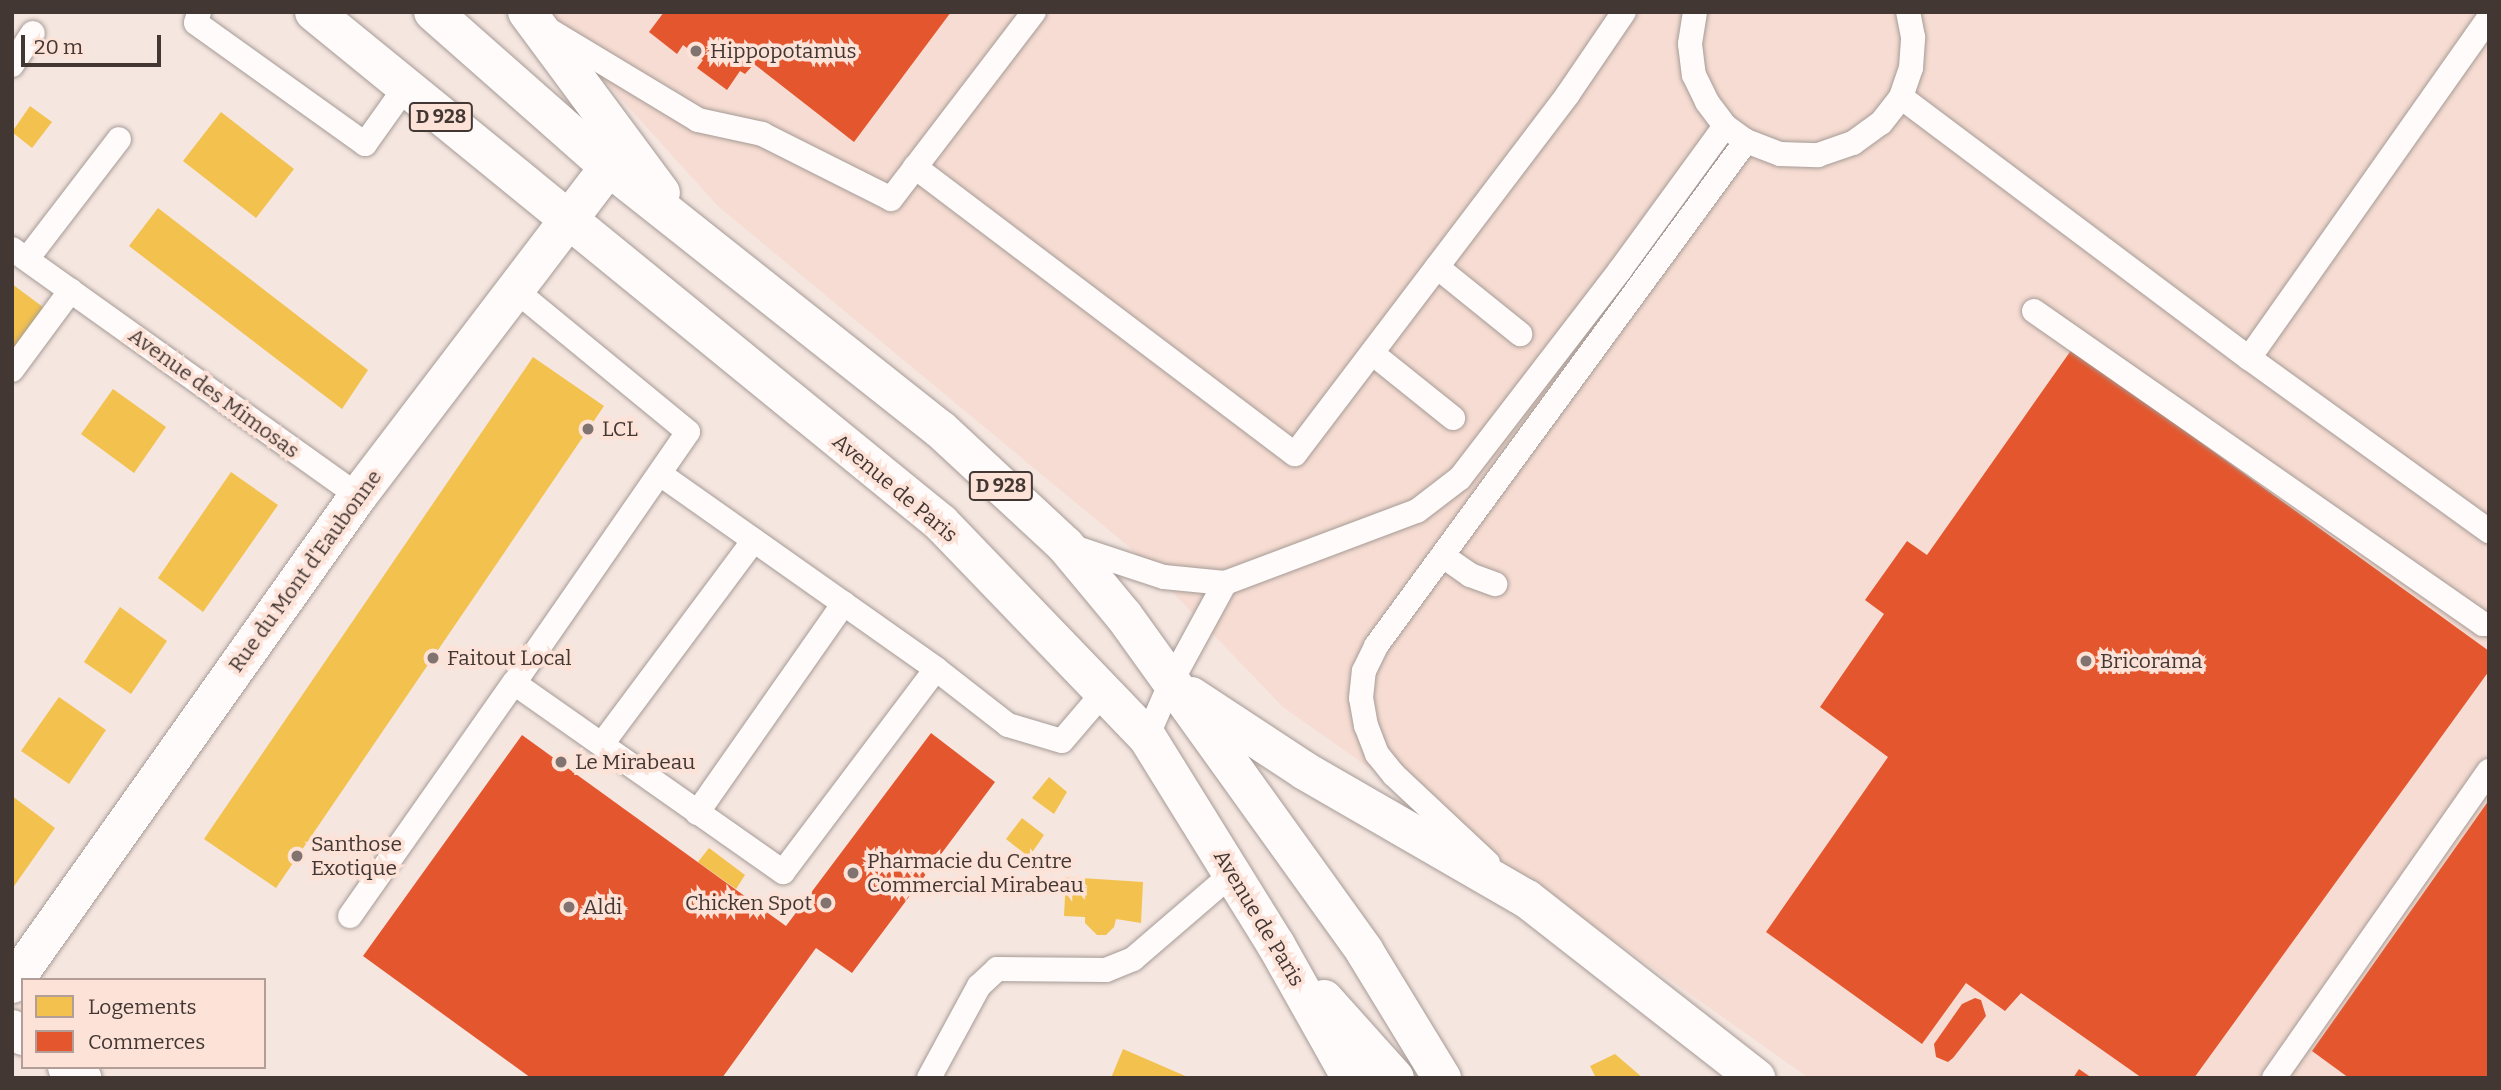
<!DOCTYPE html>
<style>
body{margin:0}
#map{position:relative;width:2501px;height:1090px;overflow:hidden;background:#f5e6e0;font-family:Bitter,serif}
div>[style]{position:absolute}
.built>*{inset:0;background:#f6dcd2}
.homes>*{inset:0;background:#f2c14e}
.shops>*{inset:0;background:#e4572e}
.roads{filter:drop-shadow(0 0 2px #a69b96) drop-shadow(0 0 2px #a69b96)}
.service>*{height:24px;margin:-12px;padding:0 12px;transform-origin:12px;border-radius:12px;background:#fefbfa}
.minor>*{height:38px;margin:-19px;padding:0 19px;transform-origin:19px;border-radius:19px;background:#fefbfa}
.primary>*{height:38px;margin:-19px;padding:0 19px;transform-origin:19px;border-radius:19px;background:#fefbfa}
.dots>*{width:19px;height:19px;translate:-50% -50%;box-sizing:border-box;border:4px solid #fde2d8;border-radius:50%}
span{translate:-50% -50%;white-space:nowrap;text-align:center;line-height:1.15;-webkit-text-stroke:7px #fde2d8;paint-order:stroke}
.shield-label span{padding:2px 5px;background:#fde2d8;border:2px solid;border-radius:5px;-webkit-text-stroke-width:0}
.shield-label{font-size:19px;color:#423733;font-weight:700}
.poi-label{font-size:21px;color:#423733}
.left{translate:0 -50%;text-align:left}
.right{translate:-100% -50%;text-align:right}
.street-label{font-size:21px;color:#423733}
.frame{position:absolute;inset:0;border:14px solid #423733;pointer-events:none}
.legend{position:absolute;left:21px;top:978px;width:245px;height:91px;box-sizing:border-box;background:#fde2d8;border:2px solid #b29e96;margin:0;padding:9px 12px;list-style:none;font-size:21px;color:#423733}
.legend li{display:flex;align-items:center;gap:14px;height:35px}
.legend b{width:35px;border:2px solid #b29e96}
.scale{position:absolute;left:21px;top:35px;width:140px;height:32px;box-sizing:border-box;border:4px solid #423733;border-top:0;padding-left:9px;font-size:21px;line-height:24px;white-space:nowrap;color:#423733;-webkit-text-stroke:5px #fde2d8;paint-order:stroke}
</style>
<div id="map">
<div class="built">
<div style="clip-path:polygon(542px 12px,2489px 12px,2489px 1078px,1809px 1078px,1283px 707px,1128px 546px,719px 207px)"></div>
</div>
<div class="homes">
<div style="clip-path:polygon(30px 106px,52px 122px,32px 148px,12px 132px)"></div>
<div style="clip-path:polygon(221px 112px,294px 169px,256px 218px,183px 161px)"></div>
<div style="clip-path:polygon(158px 208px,368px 370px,342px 409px,129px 246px)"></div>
<div style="clip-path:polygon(12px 284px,47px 310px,12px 355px)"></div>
<div style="clip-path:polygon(533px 357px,604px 406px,276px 888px,204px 839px)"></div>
<div style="clip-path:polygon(113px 389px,166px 427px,134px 473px,81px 434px)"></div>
<div style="clip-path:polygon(231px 472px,278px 505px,203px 612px,158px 578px)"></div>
<div style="clip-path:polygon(120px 607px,167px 641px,131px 694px,84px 662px)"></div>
<div style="clip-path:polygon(59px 697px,106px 730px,69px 784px,21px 751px)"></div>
<div style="clip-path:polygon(1049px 777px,1067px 792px,1054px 814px,1032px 798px)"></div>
<div style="clip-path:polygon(12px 796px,55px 828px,12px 889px)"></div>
<div style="clip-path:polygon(1022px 818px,1044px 835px,1029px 857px,1006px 839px)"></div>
<div style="clip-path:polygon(709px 848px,745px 875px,736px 889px,698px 862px)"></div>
<div style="clip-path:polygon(1066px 877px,1143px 882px,1141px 923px,1116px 919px,1114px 927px,1106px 935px,1097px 935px,1085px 923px,1085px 917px,1064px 916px)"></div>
<div style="clip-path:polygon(1123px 1049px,1190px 1078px,1111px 1078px)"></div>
<div style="clip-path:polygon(1615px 1054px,1643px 1078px,1596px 1078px,1590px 1066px)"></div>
</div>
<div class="shops">
<div style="clip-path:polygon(664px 12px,951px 12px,854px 142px,754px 64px,745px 74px,740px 71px,727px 90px,697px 68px,703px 60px,683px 45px,677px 54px,649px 32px)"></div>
<div style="clip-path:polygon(2072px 349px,2489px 651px,2489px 671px,2194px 1078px,2142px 1078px,2021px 993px,2005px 1011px,1966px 983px,1922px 1044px,1766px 932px,1888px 757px,1820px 707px,1884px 614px,1865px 600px,1907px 541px,1927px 555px)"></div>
<div style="clip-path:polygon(931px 733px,995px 782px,852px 973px,816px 948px,722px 1078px,531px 1078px,363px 956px,522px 735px,786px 926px)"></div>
<div style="clip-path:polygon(2489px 800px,2489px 1078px,2349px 1078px,2312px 1051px)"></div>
<div style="clip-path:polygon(1975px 998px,1981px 1000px,1986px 1016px,1953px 1058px,1948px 1062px,1936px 1057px,1934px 1044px,1962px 1004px)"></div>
<div style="clip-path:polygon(2079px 1069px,2092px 1078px,2073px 1078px)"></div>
</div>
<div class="roads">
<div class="service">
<div style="left:199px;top:12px;width:11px;rotate:105deg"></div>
<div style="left:196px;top:23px;width:208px;rotate:35.6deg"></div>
<div style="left:365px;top:144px;width:69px;rotate:-54.5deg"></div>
<div style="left:1695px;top:12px;width:32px;rotate:99deg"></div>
<div style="left:1690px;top:44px;width:31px;rotate:83deg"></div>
<div style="left:1694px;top:75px;width:30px;rotate:64deg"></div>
<div style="left:1707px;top:102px;width:30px;rotate:53deg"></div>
<div style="left:1725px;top:126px;width:26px;rotate:36deg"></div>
<div style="left:1746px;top:141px;width:36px;rotate:21deg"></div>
<div style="left:1780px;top:154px;width:38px;rotate:2deg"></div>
<div style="left:1818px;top:155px;width:37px;rotate:-19deg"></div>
<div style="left:1853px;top:143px;width:34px;rotate:-36deg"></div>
<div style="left:1881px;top:123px;width:33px;rotate:-52deg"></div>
<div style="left:1901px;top:97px;width:31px;rotate:-71deg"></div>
<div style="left:1911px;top:68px;width:31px;rotate:-86deg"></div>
<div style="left:1913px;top:37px;width:25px;rotate:-101deg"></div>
<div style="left:549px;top:30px;width:174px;rotate:31.1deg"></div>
<div style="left:698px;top:120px;width:66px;rotate:12.3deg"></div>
<div style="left:762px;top:134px;width:144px;rotate:26.7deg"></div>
<div style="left:891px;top:199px;width:235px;rotate:-52.6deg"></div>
<div style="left:12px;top:65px;width:38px;rotate:-57deg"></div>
<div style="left:1901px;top:97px;width:435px;rotate:36.9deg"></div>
<div style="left:2249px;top:358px;width:296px;rotate:35.8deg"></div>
<div style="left:915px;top:167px;width:476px;rotate:37.1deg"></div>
<div style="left:1295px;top:454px;width:452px;rotate:-52.8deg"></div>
<div style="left:1568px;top:94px;width:99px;rotate:-55.7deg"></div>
<div style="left:12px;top:249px;width:425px;rotate:35.5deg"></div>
<div style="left:27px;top:259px;width:151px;rotate:-52.5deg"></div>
<div style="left:1437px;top:267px;width:107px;rotate:38.9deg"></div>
<div style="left:514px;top:289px;width:225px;rotate:39.4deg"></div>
<div style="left:688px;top:432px;width:305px;rotate:124.7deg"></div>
<div style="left:514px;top:683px;width:329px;rotate:35.1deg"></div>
<div style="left:783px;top:872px;width:254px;rotate:-53deg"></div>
<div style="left:2034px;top:311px;width:547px;rotate:34.88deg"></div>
<div style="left:2483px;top:624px;width:6px"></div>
<div style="left:1372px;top:353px;width:104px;rotate:38.7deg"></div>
<div style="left:2249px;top:358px;width:416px;rotate:-54.8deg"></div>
<div style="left:12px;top:370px;width:99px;rotate:-53.6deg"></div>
<div style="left:660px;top:474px;width:338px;rotate:35.2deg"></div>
<div style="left:936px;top:669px;width:91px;rotate:37.9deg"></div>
<div style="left:1008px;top:725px;width:56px;rotate:16.5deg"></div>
<div style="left:1062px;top:741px;width:63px;rotate:-49.5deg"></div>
<div style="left:1070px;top:546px;width:99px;rotate:18.3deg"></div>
<div style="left:1164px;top:577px;width:61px;rotate:5.6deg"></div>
<div style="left:1225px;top:583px;width:205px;rotate:-20.6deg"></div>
<div style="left:1417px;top:511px;width:54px;rotate:-37.5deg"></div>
<div style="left:1460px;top:478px;width:262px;rotate:-52.4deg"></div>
<div style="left:1620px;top:270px;width:178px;rotate:-53.9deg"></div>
<div style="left:1443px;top:556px;width:33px;rotate:35deg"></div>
<div style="left:1470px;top:575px;width:27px;rotate:20deg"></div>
<div style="left:1147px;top:737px;width:60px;rotate:-66.4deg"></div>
<div style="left:1171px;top:682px;width:113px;rotate:-61.4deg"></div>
<div style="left:602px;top:744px;width:254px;rotate:-53.3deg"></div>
<div style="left:697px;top:813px;width:256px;rotate:-55deg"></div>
<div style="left:1488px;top:863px;width:129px;rotate:-136.9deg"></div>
<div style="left:1394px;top:775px;width:27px;rotate:-129deg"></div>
<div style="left:1377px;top:754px;width:30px;rotate:-111deg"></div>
<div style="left:1366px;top:726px;width:28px;rotate:-100deg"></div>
<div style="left:1361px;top:698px;width:27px;rotate:-84deg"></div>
<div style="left:1364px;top:671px;width:28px;rotate:-64deg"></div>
<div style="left:1376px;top:646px;width:626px;rotate:-53.77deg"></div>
<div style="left:350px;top:916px;width:285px;rotate:-54.9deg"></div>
<div style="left:929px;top:1078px;width:105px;rotate:-61.5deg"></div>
<div style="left:979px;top:986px;width:25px;rotate:-43deg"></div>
<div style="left:997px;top:969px;width:109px;rotate:0.5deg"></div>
<div style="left:1106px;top:970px;width:29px;rotate:-22deg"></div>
<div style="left:1133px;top:959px;width:132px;rotate:-40.7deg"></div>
<div style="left:2274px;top:1078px;width:375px;rotate:-55deg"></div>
</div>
<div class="minor">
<div style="left:12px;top:984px;width:598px;rotate:-54.66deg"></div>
<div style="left:358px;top:496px;width:414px;rotate:-52.7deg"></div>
<div style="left:12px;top:1029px;width:13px;rotate:32deg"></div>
<div style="left:67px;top:1067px;width:19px;rotate:36deg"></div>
</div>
<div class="primary">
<div style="left:314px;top:12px;width:809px;rotate:39.18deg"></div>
<div style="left:941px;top:523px;width:297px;rotate:46.1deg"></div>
<div style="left:1147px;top:737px;width:245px;rotate:58.2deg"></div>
<div style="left:1276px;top:945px;width:153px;rotate:60.6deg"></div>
<div style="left:433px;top:12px;width:235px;rotate:41.4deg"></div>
<div style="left:609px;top:167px;width:422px;rotate:38.4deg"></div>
<div style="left:940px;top:429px;width:171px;rotate:42.9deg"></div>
<div style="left:1065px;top:545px;width:92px;rotate:50.3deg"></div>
<div style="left:1124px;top:616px;width:413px;rotate:54.3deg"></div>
<div style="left:1365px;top:952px;width:148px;rotate:58.6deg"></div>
<div style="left:527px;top:12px;width:225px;rotate:53.5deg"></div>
<div style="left:1191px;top:696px;width:136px;rotate:33.3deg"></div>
<div style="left:1305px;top:771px;width:256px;rotate:30deg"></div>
<div style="left:1527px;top:899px;width:291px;rotate:38deg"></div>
<div style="left:1324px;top:999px;width:106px;rotate:48.1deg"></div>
</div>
</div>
<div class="dots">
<div style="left:696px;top:51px;background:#817470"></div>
<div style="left:588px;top:429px;background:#817470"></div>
<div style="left:433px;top:658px;background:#817470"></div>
<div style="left:2086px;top:661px;background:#817470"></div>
<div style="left:561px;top:762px;background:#817470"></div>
<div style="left:297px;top:856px;background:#817470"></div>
<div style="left:853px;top:873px;background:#817470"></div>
<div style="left:826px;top:903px;background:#817470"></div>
<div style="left:569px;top:907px;background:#817470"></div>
</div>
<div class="shield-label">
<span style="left:441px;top:117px">D 928</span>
<span style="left:1001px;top:486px">D 928</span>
</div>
<div class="poi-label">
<span class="left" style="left:710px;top:51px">Hippopotamus</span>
<span class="left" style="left:602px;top:429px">LCL</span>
<span class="left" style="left:447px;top:658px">Faitout Local</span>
<span class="left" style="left:2100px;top:661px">Bricorama</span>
<span class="left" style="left:575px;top:762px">Le Mirabeau</span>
<span class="left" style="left:311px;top:856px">Santhose<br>Exotique</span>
<span class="left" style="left:867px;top:873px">Pharmacie du Centre<br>Commercial Mirabeau</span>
<span class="right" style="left:812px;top:903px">Chicken Spot</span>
<span class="left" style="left:583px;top:907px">Aldi</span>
</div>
<div class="street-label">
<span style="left:214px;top:393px;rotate:36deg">Avenue des Mimosas</span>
<span style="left:895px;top:488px;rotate:40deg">Avenue de Paris</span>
<span style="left:305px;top:571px;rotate:-54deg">Rue du Mont d'Eaubonne</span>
<span style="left:1259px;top:918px;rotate:59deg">Avenue de Paris</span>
</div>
<div class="frame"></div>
<ul class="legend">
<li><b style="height:19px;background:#f2c14e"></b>Logements</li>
<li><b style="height:19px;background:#e4572e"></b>Commerces</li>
</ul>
<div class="scale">20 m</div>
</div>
